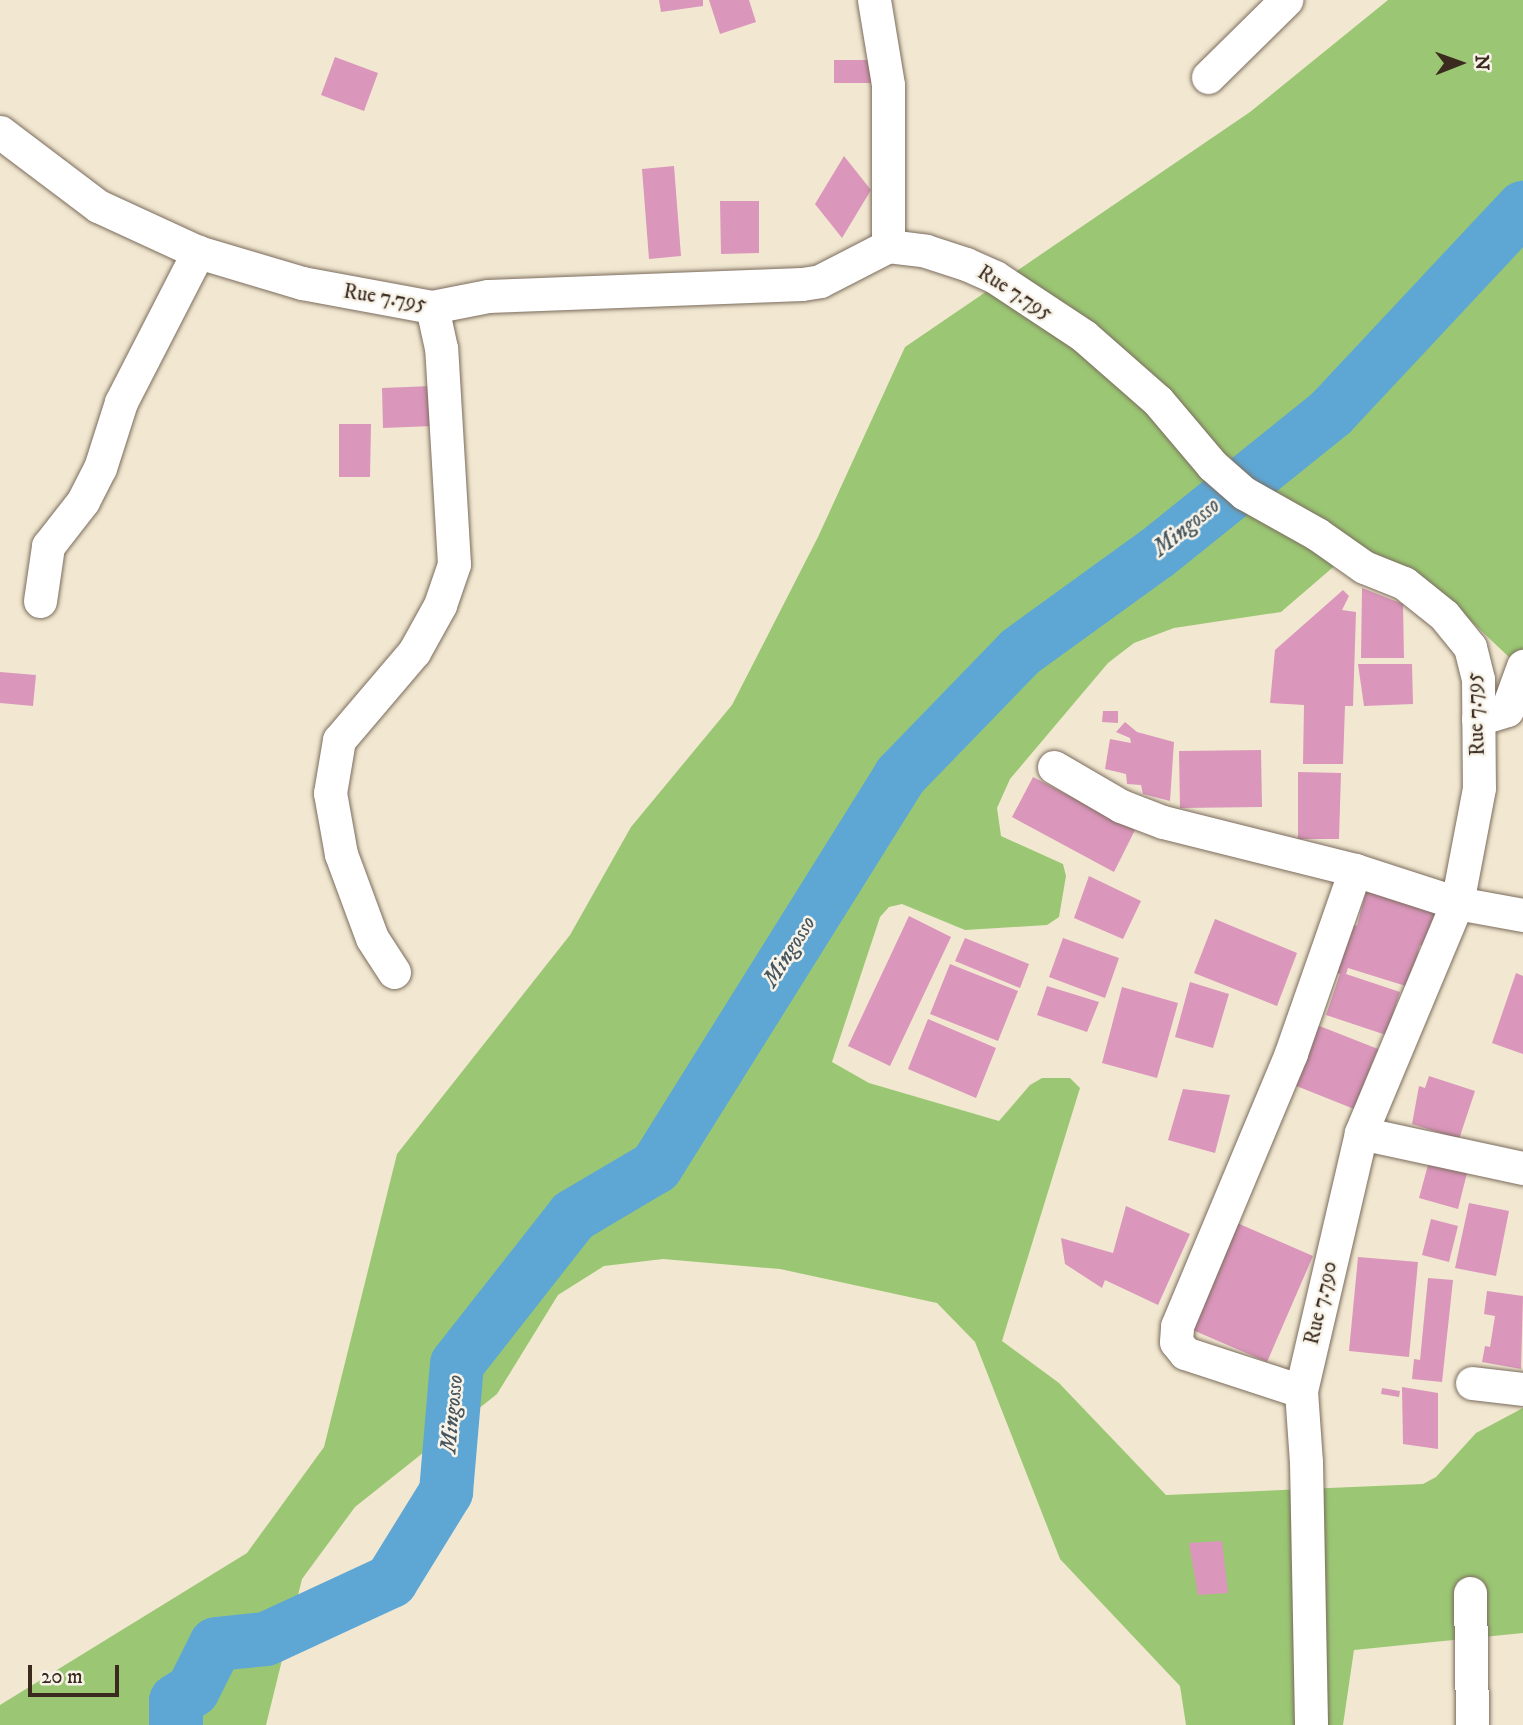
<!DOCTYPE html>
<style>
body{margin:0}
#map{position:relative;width:1523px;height:1725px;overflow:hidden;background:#f2e8d1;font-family:"IM FELL DW Pica",serif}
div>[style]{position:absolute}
.green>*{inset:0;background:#9bc774}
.river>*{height:54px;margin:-27px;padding:0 27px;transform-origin:27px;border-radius:27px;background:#5ea7d5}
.building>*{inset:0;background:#da96bb}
.roads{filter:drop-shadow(0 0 2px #7b6c5d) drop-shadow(0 0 2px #7b6c5d)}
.minor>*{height:33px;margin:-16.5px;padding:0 16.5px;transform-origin:16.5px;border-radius:16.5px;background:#fff}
span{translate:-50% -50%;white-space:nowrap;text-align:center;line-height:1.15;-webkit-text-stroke:5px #f7f3e8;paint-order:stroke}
.street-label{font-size:21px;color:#3b2a1e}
.water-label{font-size:23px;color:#47565e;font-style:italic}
.north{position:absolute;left:1425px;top:28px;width:70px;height:70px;-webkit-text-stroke:5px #f7f3e8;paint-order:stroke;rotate:89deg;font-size:19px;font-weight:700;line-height:28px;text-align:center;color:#3b2a1e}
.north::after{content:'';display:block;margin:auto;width:24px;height:32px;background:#3b2a1e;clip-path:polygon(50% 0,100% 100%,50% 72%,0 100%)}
.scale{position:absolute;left:28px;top:1665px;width:91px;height:32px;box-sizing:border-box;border:4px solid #3b2a1e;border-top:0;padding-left:9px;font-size:21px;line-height:24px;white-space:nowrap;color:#3b2a1e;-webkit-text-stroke:5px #f7f3e8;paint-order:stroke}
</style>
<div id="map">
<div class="green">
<div style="clip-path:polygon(1388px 0,1523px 0,1523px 655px,1512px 660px,1432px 584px,1353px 550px,1281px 612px,1174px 628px,1134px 643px,1108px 663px,1010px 779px,997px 808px,1001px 836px,1063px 864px,1066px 876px,1059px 917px,1047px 925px,965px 930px,902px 904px,889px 907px,880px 917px,832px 1062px,869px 1083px,999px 1121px,1030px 1085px,1042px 1078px,1070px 1078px,1080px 1088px,1002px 1341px,1059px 1383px,1166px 1495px,1423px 1484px,1436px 1477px,1476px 1433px,1523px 1408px,1523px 1633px,1354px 1650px,1343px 1725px,1186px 1725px,1180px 1686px,1060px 1559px,975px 1342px,937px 1303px,780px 1269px,663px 1259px,604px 1266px,558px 1295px,497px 1394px,355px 1507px,302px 1579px,266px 1725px,0 1725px,0 1705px,247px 1553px,324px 1447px,397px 1154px,570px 935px,631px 827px,732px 705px,818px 537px,905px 347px,1250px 112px)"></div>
</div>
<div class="river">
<div style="left:176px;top:1725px;width:24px;rotate:-90deg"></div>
<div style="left:176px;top:1701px;width:20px;rotate:-33deg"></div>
<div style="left:193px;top:1690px;width:51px;rotate:-63.4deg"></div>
<div style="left:216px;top:1644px;width:50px;rotate:-5.7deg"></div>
<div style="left:266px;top:1639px;width:138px;rotate:-24.9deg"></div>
<div style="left:391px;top:1581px;width:105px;rotate:-58.3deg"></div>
<div style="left:446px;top:1492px;width:128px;rotate:-85.1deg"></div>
<div style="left:457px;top:1364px;width:188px;rotate:-51.9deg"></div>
<div style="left:573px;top:1216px;width:96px;rotate:-30.6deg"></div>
<div style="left:656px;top:1167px;width:461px;rotate:-58deg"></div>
<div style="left:900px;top:776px;width:173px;rotate:-45.9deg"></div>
<div style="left:1020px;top:652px;width:169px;rotate:-35.9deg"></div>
<div style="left:1157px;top:553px;width:223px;rotate:-38.8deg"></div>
<div style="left:1331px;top:413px;width:281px;rotate:-46.9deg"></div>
</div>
<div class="building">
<div style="clip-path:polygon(659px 0,703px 0,703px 6px,661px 12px)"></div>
<div style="clip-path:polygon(709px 0,749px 0,756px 22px,720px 34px)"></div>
<div style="clip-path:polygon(335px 57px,378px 73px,364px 111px,321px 95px)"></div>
<div style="clip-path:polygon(834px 60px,871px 60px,871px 83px,834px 83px)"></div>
<div style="clip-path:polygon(844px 156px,871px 190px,842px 238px,815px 204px)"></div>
<div style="clip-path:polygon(674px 166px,681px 256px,649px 259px,642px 169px)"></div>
<div style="clip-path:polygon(720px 201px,759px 201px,759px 253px,721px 254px)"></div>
<div style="clip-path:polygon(432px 386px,433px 426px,383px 428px,382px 388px)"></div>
<div style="clip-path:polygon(339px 424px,371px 424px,370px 477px,339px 477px)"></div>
<div style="clip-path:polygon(1362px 588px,1403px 604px,1404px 658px,1361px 658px)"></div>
<div style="clip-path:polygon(1343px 590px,1349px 596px,1342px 610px,1356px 612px,1353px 706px,1345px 706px,1343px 764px,1303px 764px,1304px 705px,1270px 703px,1275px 650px)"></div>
<div style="clip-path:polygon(1358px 664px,1412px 664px,1413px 704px,1364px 706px)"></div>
<div style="clip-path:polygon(0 672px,36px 675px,33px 706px,0 703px)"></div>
<div style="clip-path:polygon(1103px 711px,1118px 711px,1118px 723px,1102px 722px)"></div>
<div style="clip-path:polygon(1125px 722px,1137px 732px,1174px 742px,1170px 801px,1143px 794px,1141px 785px,1127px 784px,1126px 774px,1105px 769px,1110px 739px,1131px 743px,1130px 738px,1116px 732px)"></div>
<div style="clip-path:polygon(1261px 750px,1262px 807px,1180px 808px,1179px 751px)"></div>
<div style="clip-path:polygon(1298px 772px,1341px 773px,1339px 839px,1298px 839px)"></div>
<div style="clip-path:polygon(1033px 777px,1135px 830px,1114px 872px,1012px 817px)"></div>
<div style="clip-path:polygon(1089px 876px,1141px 901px,1123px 939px,1074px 918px)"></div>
<div style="clip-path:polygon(1369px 880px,1442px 907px,1431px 950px,1420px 945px,1409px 987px,1348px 968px,1346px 974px,1400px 992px,1386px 1035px,1326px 1015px,1340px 974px,1328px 969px,1343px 921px,1357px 926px)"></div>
<div style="clip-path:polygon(909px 916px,951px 937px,890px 1066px,848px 1046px)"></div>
<div style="clip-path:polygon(1215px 919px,1297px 953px,1277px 1006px,1194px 973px)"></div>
<div style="clip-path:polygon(965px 938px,1029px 964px,1020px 988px,955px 961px)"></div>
<div style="clip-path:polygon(1063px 938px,1119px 958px,1105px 998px,1049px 977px)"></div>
<div style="clip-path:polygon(950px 964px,1018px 991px,998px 1041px,930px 1014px)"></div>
<div style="clip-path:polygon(1516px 973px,1523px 976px,1523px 1054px,1492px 1043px)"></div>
<div style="clip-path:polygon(1190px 982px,1229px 994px,1213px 1048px,1175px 1037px)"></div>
<div style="clip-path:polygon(1047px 986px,1099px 1002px,1087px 1032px,1037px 1015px)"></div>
<div style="clip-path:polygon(1122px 987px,1178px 1003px,1157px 1078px,1102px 1063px)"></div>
<div style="clip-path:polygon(928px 1019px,996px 1048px,976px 1098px,908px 1069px)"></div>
<div style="clip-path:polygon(1317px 1025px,1378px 1049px,1354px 1109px,1294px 1085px)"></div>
<div style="clip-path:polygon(1429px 1076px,1475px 1091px,1459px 1139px,1412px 1124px,1419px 1086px,1425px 1088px)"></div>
<div style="clip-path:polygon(1183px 1089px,1230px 1095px,1215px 1153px,1168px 1140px)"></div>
<div style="clip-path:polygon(1431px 1154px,1469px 1165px,1458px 1209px,1419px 1198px)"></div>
<div style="clip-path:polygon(1469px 1203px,1509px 1211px,1496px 1276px,1455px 1268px)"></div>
<div style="clip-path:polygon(1126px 1206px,1190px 1234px,1158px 1305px,1105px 1280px,1102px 1288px,1065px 1264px,1061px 1238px,1113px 1253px)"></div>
<div style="clip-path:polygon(1431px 1219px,1458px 1226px,1449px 1262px,1422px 1255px)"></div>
<div style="clip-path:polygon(1235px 1222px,1313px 1256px,1267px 1362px,1188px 1328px)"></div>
<div style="clip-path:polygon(1358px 1257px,1418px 1262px,1409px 1357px,1349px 1351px)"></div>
<div style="clip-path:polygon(1428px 1278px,1453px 1280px,1442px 1382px,1412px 1379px,1414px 1359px,1420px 1360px)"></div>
<div style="clip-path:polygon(1487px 1291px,1523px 1296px,1521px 1369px,1482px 1362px,1485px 1346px,1490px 1347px,1495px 1316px,1484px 1314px)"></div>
<div style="clip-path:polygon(1402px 1387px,1438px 1393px,1438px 1449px,1403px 1444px)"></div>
<div style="clip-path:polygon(1382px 1388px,1400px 1391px,1399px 1397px,1381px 1394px)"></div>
<div style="clip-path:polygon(1222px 1541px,1228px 1593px,1198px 1595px,1189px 1543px)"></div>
</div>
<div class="roads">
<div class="minor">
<div style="left:874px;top:0;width:86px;rotate:80.6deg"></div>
<div style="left:888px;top:85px;width:161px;rotate:90deg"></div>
<div style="left:1208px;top:77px;width:110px;rotate:-44.6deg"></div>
<div style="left:0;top:132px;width:123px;rotate:37.1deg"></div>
<div style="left:98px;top:206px;width:110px;rotate:24.7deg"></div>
<div style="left:198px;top:252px;width:109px;rotate:16.6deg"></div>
<div style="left:302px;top:283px;width:132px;rotate:10.5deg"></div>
<div style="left:432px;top:307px;width:57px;rotate:-11.1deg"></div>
<div style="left:488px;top:296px;width:314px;rotate:-2.2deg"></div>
<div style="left:802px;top:284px;width:18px;rotate:-9deg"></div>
<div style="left:820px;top:281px;width:76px;rotate:-27.2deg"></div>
<div style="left:888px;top:246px;width:38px;rotate:7deg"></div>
<div style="left:926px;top:251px;width:42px;rotate:18deg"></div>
<div style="left:966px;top:264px;width:32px;rotate:24deg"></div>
<div style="left:995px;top:277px;width:107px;rotate:33.5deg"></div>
<div style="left:1084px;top:336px;width:98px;rotate:41.3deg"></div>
<div style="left:1158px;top:401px;width:84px;rotate:49.8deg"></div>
<div style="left:1212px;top:465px;width:43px;rotate:41.2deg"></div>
<div style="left:1244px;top:493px;width:84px;rotate:29.3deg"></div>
<div style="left:1317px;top:534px;width:57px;rotate:35.1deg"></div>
<div style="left:1364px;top:567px;width:43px;rotate:21.8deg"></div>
<div style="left:1404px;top:583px;width:51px;rotate:38.7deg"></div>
<div style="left:1444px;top:615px;width:41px;rotate:50.9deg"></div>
<div style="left:1470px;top:647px;width:33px;rotate:76deg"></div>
<div style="left:1478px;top:679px;width:109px;rotate:89.5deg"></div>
<div style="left:1479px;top:788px;width:117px;rotate:100.8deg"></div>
<div style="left:1457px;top:903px;width:249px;rotate:112.7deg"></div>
<div style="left:1361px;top:1133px;width:265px;rotate:103.1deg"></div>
<div style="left:1301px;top:1391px;width:71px;rotate:86deg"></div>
<div style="left:1306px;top:1462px;width:263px;rotate:88.9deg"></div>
<div style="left:40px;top:601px;width:56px;rotate:-81.7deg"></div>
<div style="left:48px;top:546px;width:57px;rotate:-52.1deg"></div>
<div style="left:83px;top:501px;width:37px;rotate:-63deg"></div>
<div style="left:100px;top:468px;width:69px;rotate:-72.3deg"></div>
<div style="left:121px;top:402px;width:169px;rotate:-62.8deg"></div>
<div style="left:1478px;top:719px;width:30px;rotate:-17deg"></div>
<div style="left:1507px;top:710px;width:47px;rotate:-70deg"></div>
<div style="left:1054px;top:767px;width:78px;rotate:30.2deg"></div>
<div style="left:1121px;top:806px;width:45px;rotate:20.9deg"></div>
<div style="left:1163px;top:822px;width:198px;rotate:14deg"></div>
<div style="left:1355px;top:870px;width:107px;rotate:17.9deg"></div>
<div style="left:1457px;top:903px;width:67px;rotate:10.3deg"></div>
<div style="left:394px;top:972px;width:40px;rotate:-122.9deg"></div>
<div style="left:372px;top:938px;width:90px;rotate:-110.3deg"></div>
<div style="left:341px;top:854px;width:62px;rotate:-100.2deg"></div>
<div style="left:330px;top:793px;width:54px;rotate:-80.4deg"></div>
<div style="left:339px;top:740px;width:116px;rotate:-49.6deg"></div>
<div style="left:414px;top:652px;width:54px;rotate:-61deg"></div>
<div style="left:440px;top:605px;width:43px;rotate:-71.1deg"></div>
<div style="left:454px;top:564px;width:216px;rotate:-93.4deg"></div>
<div style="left:441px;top:348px;width:42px;rotate:-102.4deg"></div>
<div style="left:1361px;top:1133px;width:166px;rotate:12.2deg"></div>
<div style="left:1472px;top:1383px;width:51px;rotate:6.7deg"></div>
<div style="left:1301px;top:1391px;width:122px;rotate:-161.9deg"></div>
<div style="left:1185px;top:1353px;width:14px;rotate:-129deg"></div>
<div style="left:1176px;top:1342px;width:16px;rotate:-86deg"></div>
<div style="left:1177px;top:1326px;width:296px;rotate:-67.3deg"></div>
<div style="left:1291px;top:1053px;width:194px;rotate:-70.7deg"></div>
<div style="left:1470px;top:1593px;width:132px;rotate:89.1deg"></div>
</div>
</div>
<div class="street-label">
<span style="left:1015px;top:293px;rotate:32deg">Rue 7.795</span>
<span style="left:385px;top:298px;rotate:9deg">Rue 7.795</span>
<span style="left:1476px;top:714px;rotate:-93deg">Rue 7.795</span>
<span style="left:1321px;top:1303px;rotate:-77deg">Rue 7.790</span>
</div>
<div class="water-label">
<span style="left:1187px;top:528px;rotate:-39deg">Mingosso</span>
<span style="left:790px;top:952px;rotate:-58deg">Mingosso</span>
<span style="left:453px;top:1414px;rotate:-85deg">Mingosso</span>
</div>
<div class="north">N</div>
<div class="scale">20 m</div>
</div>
